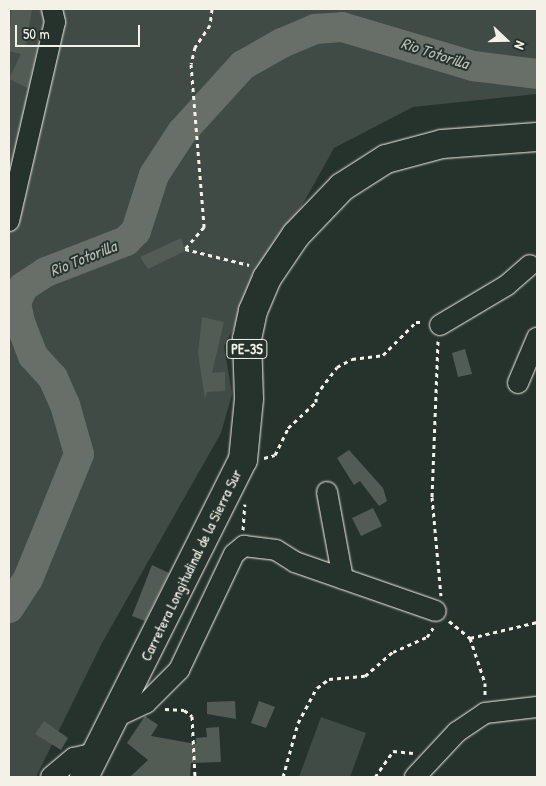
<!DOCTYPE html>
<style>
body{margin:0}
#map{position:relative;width:546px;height:786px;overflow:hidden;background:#26332d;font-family:"Patrick Hand",sans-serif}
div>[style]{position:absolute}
.green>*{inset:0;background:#414b45}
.river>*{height:30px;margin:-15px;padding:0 15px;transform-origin:15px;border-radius:15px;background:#676f68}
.building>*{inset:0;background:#525c55}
.path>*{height:3px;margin-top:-1.5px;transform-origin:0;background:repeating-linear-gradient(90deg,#f4f1e8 0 4px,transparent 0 8px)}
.roads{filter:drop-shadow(0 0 1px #f4f1e8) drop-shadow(0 0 1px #f4f1e8)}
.minor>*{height:20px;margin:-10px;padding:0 10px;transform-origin:10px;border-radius:10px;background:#26332d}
.highway>*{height:28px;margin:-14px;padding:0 14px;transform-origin:14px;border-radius:14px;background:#26332d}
span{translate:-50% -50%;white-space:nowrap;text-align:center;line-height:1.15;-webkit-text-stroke:4px #26332d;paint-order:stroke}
.shield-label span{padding:1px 4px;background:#26332d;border:1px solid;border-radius:4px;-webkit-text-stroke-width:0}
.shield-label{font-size:14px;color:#f4f1e8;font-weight:700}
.street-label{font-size:15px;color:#f4f1e8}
.water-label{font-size:16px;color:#bcbdb5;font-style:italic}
.frame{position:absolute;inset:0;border:10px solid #f4f1e8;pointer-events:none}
.north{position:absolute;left:481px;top:15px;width:50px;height:50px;-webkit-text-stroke:4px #26332d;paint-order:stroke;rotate:111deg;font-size:14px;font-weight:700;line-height:20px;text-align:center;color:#f4f1e8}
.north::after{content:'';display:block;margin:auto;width:18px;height:22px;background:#f4f1e8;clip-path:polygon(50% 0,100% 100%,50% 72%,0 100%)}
.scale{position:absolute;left:15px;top:25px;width:125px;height:22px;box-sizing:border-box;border:2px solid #f4f1e8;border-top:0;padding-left:6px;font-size:15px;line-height:18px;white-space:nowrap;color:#f4f1e8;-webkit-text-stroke:4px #26332d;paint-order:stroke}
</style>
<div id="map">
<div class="green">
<div style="clip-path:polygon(9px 9px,537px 9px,537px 94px,413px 107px,334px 148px,224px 346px,232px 394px,221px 433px,102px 643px,36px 777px,9px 777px)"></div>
<div style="clip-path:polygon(321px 717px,366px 733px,350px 777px,299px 777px)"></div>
</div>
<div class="river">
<div style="left:9px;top:608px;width:35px;rotate:-57deg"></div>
<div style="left:28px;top:579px;width:135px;rotate:-67.8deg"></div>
<div style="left:79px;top:454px;width:51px;rotate:-105.9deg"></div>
<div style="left:65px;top:405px;width:30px;rotate:-114deg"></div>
<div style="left:53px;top:378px;width:30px;rotate:-132deg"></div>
<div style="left:33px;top:356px;width:36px;rotate:-111deg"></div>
<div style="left:20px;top:322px;width:19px;rotate:-102deg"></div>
<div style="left:16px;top:303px;width:17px;rotate:-66deg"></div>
<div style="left:23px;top:287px;width:27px;rotate:-33deg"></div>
<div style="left:46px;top:272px;width:86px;rotate:-21.2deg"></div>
<div style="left:126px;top:241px;width:14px;rotate:-45deg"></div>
<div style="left:136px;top:231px;width:59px;rotate:-72.2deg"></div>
<div style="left:154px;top:175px;width:51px;rotate:-56.9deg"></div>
<div style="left:182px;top:132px;width:91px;rotate:-47.7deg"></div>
<div style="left:243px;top:65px;width:45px;rotate:-29.4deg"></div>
<div style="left:282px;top:43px;width:36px;rotate:-23deg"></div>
<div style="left:315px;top:29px;width:27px;rotate:-4deg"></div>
<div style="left:342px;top:27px;width:137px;rotate:16.6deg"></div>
<div style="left:473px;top:66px;width:64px;rotate:7.1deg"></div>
</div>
<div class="building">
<div style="clip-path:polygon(11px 9px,32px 9px,26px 45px,37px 47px,28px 88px,9px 79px,21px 54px,9px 51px)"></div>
<div style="clip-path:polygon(181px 238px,185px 251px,148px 269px,140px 257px)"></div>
<div style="clip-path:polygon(202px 317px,224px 322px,212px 373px,225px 372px,225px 391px,207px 392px,205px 399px,198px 353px)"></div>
<div style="clip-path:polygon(465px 349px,472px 374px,458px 377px,452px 353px)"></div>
<div style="clip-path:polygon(349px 450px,383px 488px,387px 501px,379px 506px,360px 481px,354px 485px,337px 458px)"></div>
<div style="clip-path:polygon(373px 508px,382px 526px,361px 536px,352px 518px)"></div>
<div style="clip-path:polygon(152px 565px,169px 573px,145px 621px,132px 616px)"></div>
<div style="clip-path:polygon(235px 701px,236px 719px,207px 714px,207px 702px)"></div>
<div style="clip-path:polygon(259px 701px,275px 707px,266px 728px,251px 723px)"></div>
<div style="clip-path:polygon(145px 716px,158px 725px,151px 736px,196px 744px,196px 738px,207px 737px,206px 728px,219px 727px,221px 762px,191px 763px,190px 777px,130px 777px,148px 760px,127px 743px)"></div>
<div style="clip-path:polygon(44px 721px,68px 738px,61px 750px,35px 734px)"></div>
</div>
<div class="path">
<div style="left:212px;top:9px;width:16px;rotate:97deg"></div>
<div style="left:210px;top:25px;width:27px;rotate:124deg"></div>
<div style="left:195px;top:47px;width:17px;rotate:103deg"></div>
<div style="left:191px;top:64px;width:164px;rotate:85.4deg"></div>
<div style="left:204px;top:227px;width:29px;rotate:131deg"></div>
<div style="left:185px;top:249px;width:66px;rotate:14deg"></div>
<div style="left:438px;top:341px;width:156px;rotate:92.2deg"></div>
<div style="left:432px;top:497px;width:99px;rotate:84.8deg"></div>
<div style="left:264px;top:458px;width:11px;rotate:-15deg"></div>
<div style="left:275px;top:455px;width:30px;rotate:-64deg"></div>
<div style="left:288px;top:428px;width:38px;rotate:-43deg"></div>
<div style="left:316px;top:402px;width:7px;rotate:-90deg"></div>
<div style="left:316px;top:395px;width:35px;rotate:-53deg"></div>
<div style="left:337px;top:367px;width:17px;rotate:-28deg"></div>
<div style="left:352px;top:359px;width:31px;rotate:-7deg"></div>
<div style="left:383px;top:355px;width:47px;rotate:-45deg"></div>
<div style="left:416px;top:322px;width:7px"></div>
<div style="left:243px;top:530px;width:26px;rotate:-86deg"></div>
<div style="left:449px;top:621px;width:27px;rotate:39deg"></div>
<div style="left:470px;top:638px;width:47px;rotate:71.6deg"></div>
<div style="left:485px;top:683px;width:12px;rotate:90deg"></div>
<div style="left:470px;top:638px;width:69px;rotate:-13.4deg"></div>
<div style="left:165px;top:709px;width:19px;rotate:3deg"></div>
<div style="left:184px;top:710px;width:10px;rotate:37deg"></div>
<div style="left:192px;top:716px;width:61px;rotate:87.2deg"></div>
<div style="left:283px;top:777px;width:56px;rotate:-74.5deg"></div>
<div style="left:298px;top:723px;width:40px;rotate:-62deg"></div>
<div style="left:317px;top:688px;width:15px;rotate:-37deg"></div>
<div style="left:329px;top:679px;width:36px;rotate:-5deg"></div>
<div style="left:365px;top:676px;width:37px;rotate:-41deg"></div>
<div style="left:393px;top:652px;width:37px;rotate:-24deg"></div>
<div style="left:427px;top:637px;width:11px;rotate:-56deg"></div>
<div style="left:375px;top:777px;width:32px;rotate:-55deg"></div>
<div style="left:393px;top:751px;width:20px;rotate:6deg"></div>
</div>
<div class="roads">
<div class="minor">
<div style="left:9px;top:221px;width:204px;rotate:-77deg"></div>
<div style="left:55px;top:22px;width:13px;rotate:-103deg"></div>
<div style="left:440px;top:325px;width:78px;rotate:-30.8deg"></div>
<div style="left:507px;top:285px;width:30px;rotate:-41deg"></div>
<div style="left:518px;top:383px;width:49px;rotate:-67.1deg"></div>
<div style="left:327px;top:492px;width:88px;rotate:79.6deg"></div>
<div style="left:116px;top:717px;width:33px;rotate:-25deg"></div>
<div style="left:146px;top:703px;width:47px;rotate:-45deg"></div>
<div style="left:179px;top:670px;width:128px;rotate:-64.6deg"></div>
<div style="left:234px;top:554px;width:13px;rotate:-39deg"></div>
<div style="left:244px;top:546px;width:32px;rotate:7deg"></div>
<div style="left:276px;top:550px;width:22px;rotate:32deg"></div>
<div style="left:295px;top:562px;width:149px;rotate:19.2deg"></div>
<div style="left:51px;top:777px;width:30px;rotate:-40deg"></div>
<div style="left:74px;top:758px;width:23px;rotate:-13deg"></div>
<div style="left:415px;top:777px;width:62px;rotate:-47deg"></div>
<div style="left:457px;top:732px;width:34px;rotate:-34deg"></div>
<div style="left:485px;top:713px;width:52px;rotate:-6.6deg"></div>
</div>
<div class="highway">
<div style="left:84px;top:777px;width:355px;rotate:-63.4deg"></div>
<div style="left:243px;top:460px;width:61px;rotate:-84.4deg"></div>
<div style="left:249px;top:399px;width:60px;rotate:-91.9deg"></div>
<div style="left:247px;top:339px;width:29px;rotate:-78deg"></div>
<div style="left:253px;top:311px;width:36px;rotate:-67deg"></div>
<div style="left:267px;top:278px;width:52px;rotate:-56deg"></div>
<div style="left:296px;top:235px;width:66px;rotate:-46.2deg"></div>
<div style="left:342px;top:187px;width:52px;rotate:-32.5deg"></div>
<div style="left:386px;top:159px;width:58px;rotate:-15deg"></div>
<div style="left:442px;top:144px;width:95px;rotate:-4.2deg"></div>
</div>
</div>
<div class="shield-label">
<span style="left:247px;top:349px">PE-3S</span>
</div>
<div class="street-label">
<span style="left:191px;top:565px;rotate:-64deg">Carretera Longitudinal de la Sierra Sur</span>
</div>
<div class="water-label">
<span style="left:435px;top:53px;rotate:18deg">Rio Totorilla</span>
<span style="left:83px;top:258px;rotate:-22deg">Rio Totorilla</span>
</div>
<div class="frame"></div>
<div class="north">N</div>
<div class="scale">50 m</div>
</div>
